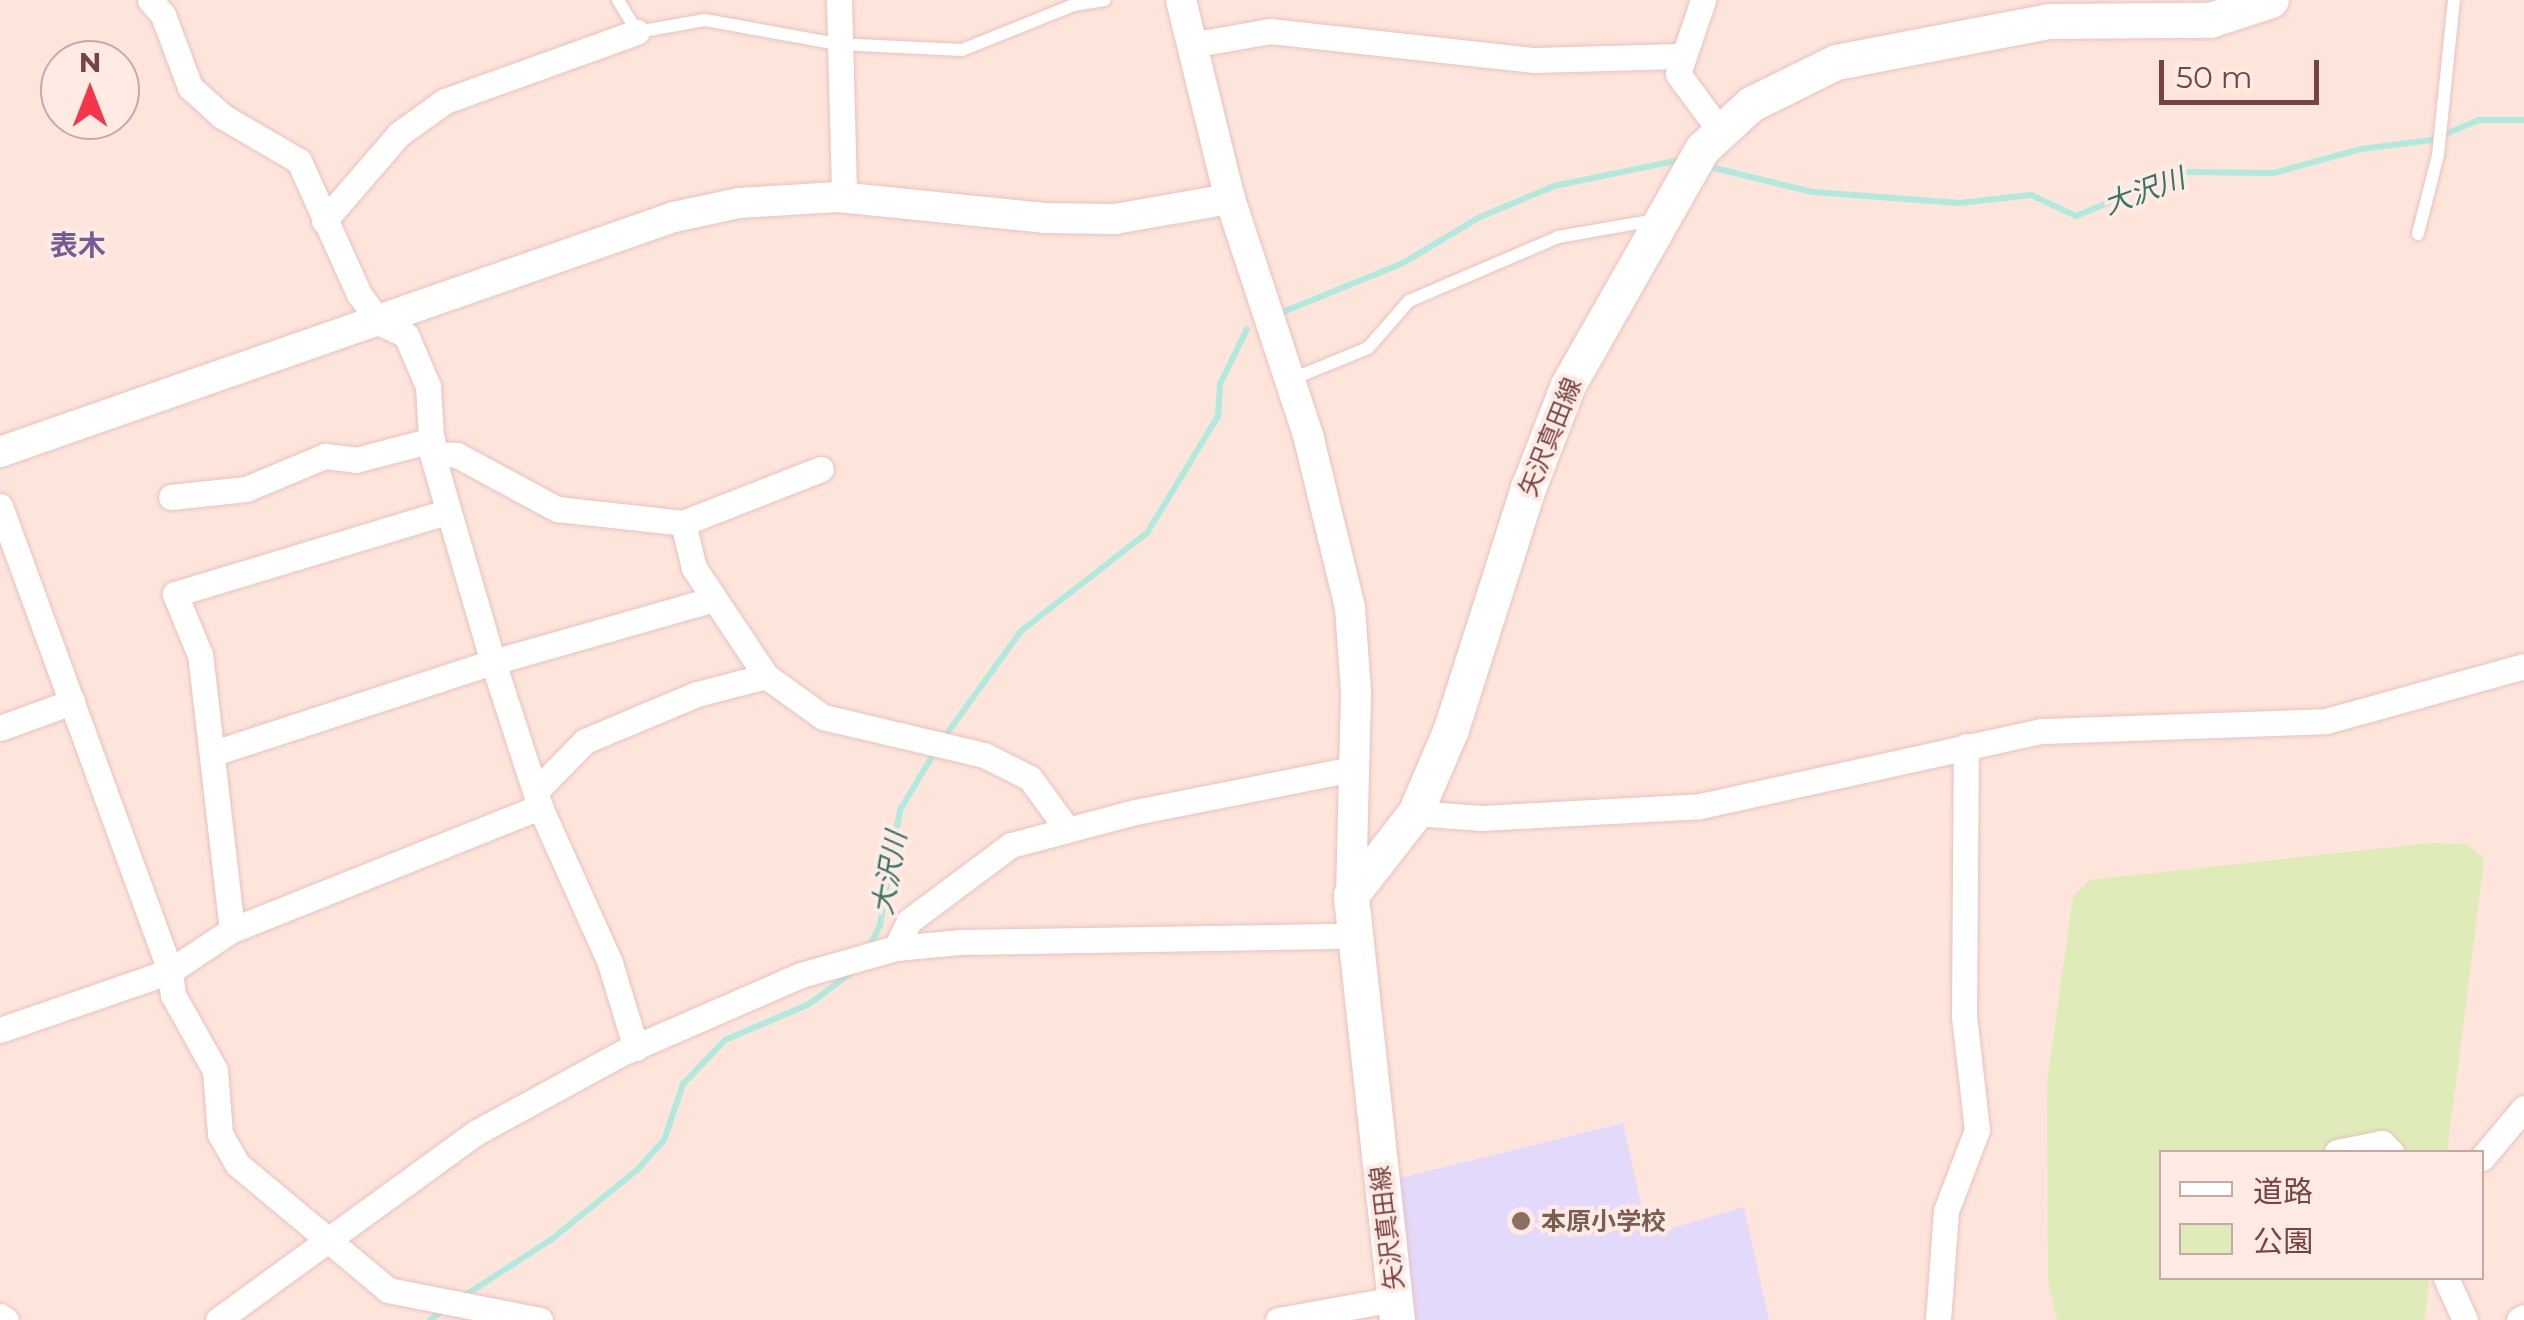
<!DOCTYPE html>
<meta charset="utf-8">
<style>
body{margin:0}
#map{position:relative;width:2524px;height:1320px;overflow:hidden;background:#fee5dc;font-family:Montserrat,"Noto Sans JP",sans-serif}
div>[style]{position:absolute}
.education>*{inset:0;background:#e3d9fa}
.green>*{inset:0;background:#dfecba}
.stream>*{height:6px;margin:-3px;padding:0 3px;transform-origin:3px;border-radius:3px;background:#b0e9dd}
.roads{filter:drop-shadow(0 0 2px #e7c3bd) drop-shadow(0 0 2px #e7c3bd)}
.service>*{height:12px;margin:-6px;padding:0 6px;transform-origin:6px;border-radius:6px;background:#fff}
.minor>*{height:25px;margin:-12.5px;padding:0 12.5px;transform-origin:12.5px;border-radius:12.5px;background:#fff}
.tertiary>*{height:30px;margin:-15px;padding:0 15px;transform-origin:15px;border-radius:15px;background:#fff}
.secondary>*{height:35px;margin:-17.5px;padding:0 17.5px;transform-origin:17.5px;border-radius:17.5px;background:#fff}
.dots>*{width:28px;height:28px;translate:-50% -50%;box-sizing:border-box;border:5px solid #ffebe4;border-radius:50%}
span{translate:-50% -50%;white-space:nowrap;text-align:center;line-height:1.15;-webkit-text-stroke:8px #ffebe4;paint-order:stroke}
.street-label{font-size:25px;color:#754443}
.education-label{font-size:25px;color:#785e54;font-weight:700}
.left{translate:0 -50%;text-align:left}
.water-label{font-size:28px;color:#34756a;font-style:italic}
.neighbourhood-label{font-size:28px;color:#715e99;font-weight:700}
.legend{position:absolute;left:2159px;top:1150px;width:325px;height:130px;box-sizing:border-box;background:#ffebe4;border:2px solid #c8a8a4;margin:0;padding:12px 18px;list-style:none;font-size:30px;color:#754443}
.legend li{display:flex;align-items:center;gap:20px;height:50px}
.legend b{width:50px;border:2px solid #c8a8a4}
.north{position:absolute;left:40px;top:40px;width:100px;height:100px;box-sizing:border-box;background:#ffebe4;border:2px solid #c8a8a4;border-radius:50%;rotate:0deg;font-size:28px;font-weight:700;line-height:40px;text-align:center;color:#754443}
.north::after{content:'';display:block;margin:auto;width:35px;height:45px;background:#f4354c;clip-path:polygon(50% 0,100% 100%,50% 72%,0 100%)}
.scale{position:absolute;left:2159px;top:60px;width:160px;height:45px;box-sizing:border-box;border:5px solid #754443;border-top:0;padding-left:12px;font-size:30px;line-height:35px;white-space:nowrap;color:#754443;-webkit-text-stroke:8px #ffebe4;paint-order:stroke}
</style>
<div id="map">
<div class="education">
<div style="clip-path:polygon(1623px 1123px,1648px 1235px,1744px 1207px,1769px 1320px,1410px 1320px,1392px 1180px)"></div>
</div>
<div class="green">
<div style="clip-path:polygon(2430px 843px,2467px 844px,2484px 859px,2447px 1152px,2162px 1152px,2162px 1278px,2429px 1278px,2425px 1320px,2057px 1320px,2048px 1281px,2047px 1082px,2073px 897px,2089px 880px)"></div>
</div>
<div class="stream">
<div style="left:1706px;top:166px;width:110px;rotate:13.7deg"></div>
<div style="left:1813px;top:192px;width:147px;rotate:4.3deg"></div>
<div style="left:1960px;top:203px;width:71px;rotate:-6.4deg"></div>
<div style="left:2031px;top:195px;width:50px;rotate:25deg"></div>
<div style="left:2076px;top:216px;width:116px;rotate:-22.4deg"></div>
<div style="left:2183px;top:172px;width:91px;rotate:0.6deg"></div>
<div style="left:2274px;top:173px;width:90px;rotate:-15.4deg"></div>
<div style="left:2361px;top:149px;width:71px;rotate:-7.3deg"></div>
<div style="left:2431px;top:140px;width:52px;rotate:-22.6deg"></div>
<div style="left:2479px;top:120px;width:45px"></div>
<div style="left:1283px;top:312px;width:130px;rotate:-22.2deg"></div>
<div style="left:1403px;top:263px;width:90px;rotate:-30.9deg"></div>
<div style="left:1480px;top:217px;width:80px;rotate:-22.7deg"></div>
<div style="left:1554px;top:186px;width:129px;rotate:-11.7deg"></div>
<div style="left:943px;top:739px;width:133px;rotate:-54.2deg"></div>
<div style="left:1021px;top:631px;width:160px;rotate:-37.9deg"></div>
<div style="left:1147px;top:533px;width:137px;rotate:-58.7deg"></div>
<div style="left:1218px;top:416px;width:32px;rotate:-86deg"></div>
<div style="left:1220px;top:384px;width:61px;rotate:-63.9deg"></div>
<div style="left:869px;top:947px;width:25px;rotate:-63deg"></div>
<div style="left:880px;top:925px;width:117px;rotate:-80.1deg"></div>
<div style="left:900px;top:810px;width:70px;rotate:-59deg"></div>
<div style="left:461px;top:1298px;width:108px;rotate:-33deg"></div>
<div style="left:552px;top:1239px;width:111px;rotate:-39.1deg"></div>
<div style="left:638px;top:1169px;width:39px;rotate:-48deg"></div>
<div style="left:664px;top:1140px;width:59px;rotate:-71.3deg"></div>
<div style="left:683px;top:1084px;width:61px;rotate:-46.3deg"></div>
<div style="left:725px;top:1040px;width:91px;rotate:-23.2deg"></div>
<div style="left:809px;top:1004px;width:62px;rotate:-36.5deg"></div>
<div style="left:430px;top:1320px;width:20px;rotate:-37deg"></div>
</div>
<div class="roads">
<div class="service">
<div style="left:618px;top:0;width:37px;rotate:59deg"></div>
<div style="left:637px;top:32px;width:69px;rotate:-10deg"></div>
<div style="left:705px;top:20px;width:134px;rotate:10.3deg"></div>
<div style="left:837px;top:44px;width:125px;rotate:2.7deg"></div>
<div style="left:962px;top:50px;width:121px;rotate:-21.9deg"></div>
<div style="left:1074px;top:5px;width:31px;rotate:-9deg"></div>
<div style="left:2418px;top:234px;width:81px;rotate:-75.8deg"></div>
<div style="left:2438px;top:155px;width:156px;rotate:-84.1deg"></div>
<div style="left:1290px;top:380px;width:84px;rotate:-22.3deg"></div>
<div style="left:1368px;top:348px;width:62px;rotate:-48.9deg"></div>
<div style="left:1409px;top:301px;width:162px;rotate:-23.2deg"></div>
<div style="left:1558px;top:237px;width:98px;rotate:-9.9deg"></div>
</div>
<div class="minor">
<div style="left:150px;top:0;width:20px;rotate:49deg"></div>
<div style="left:163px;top:15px;width:77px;rotate:69.4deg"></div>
<div style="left:190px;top:87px;width:43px;rotate:42.2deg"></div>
<div style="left:222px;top:116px;width:89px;rotate:30.3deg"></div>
<div style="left:299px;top:161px;width:146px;rotate:65.7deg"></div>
<div style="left:359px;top:294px;width:36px;rotate:54deg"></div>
<div style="left:380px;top:323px;width:29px;rotate:25deg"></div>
<div style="left:406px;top:335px;width:56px;rotate:66.7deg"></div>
<div style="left:428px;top:386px;width:68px;rotate:86.6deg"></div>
<div style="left:432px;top:454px;width:217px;rotate:73.7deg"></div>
<div style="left:493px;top:662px;width:152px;rotate:72deg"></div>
<div style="left:540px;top:807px;width:171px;rotate:65.8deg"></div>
<div style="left:610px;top:963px;width:89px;rotate:73deg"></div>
<div style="left:839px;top:0;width:197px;rotate:88.5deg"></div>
<div style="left:1703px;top:0;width:78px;rotate:108.7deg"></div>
<div style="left:1678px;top:74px;width:67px;rotate:53.5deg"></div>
<div style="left:1191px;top:45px;width:80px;rotate:-10deg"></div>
<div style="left:1270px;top:31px;width:266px;rotate:6.3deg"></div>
<div style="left:1534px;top:60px;width:146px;rotate:-1.6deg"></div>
<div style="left:324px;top:221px;width:115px;rotate:-49.2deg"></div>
<div style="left:399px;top:134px;width:57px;rotate:-35.7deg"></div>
<div style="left:445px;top:101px;width:204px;rotate:-19.8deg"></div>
<div style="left:432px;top:454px;width:25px;rotate:2deg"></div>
<div style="left:457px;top:455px;width:114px;rotate:28.4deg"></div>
<div style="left:557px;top:509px;width:127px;rotate:6.3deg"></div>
<div style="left:683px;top:523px;width:148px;rotate:-21.4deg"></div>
<div style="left:171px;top:497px;width:75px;rotate:-6.1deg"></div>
<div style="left:246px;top:489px;width:86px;rotate:-22.7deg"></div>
<div style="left:325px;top:456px;width:31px;rotate:7deg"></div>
<div style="left:356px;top:460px;width:79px;rotate:-14.7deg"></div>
<div style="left:0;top:506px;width:495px;rotate:69.9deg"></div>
<div style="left:170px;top:971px;width:24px;rotate:83deg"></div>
<div style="left:173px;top:995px;width:86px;rotate:60.8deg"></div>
<div style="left:215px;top:1070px;width:64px;rotate:85.5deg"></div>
<div style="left:220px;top:1134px;width:34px;rotate:60deg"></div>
<div style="left:237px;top:1164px;width:197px;rotate:39.8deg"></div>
<div style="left:388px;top:1290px;width:155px;rotate:11.2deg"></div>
<div style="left:683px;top:523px;width:46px;rotate:76.3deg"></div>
<div style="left:694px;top:568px;width:130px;rotate:56.3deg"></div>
<div style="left:766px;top:676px;width:70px;rotate:35.7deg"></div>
<div style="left:823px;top:717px;width:165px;rotate:13.3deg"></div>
<div style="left:984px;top:755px;width:51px;rotate:26.6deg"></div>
<div style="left:1030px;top:778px;width:63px;rotate:54deg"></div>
<div style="left:0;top:728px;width:77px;rotate:-19.9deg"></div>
<div style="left:214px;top:753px;width:293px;rotate:-18.1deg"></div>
<div style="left:493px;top:662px;width:230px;rotate:-15.9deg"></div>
<div style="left:536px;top:791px;width:70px;rotate:-45.6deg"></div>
<div style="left:585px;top:741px;width:121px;rotate:-22.8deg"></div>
<div style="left:697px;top:694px;width:71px;rotate:-14.6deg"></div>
<div style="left:1415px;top:813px;width:66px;rotate:4.3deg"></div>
<div style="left:1481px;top:818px;width:219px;rotate:-3.1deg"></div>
<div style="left:1700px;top:806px;width:350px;rotate:-12.4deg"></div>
<div style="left:2042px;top:731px;width:284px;rotate:-2deg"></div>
<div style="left:2326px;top:721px;width:205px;rotate:-15.5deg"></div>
<div style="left:232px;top:930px;width:277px;rotate:-96.6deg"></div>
<div style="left:200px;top:655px;width:66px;rotate:-112.3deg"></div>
<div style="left:175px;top:594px;width:283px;rotate:-16.8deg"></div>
<div style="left:896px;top:948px;width:30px;rotate:-64deg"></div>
<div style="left:909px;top:921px;width:127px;rotate:-36.7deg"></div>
<div style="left:1011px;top:845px;width:128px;rotate:-14.9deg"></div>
<div style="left:1135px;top:812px;width:222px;rotate:-11.2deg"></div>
<div style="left:0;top:1030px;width:180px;rotate:-19.1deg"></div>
<div style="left:170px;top:971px;width:74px;rotate:-33.5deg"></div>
<div style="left:232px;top:930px;width:332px;rotate:-21.8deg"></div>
<div style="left:2337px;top:1152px;width:46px;rotate:-11.3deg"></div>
<div style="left:2382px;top:1143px;width:13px;rotate:45deg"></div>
<div style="left:2482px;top:1158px;width:65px;rotate:-50deg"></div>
<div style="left:2446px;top:1278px;width:46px;rotate:65.7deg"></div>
<div style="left:0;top:1316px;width:7px;rotate:34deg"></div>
<div style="left:218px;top:1320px;width:320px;rotate:-36deg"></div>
<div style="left:477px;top:1132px;width:167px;rotate:-28.6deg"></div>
<div style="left:624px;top:1052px;width:193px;rotate:-23.5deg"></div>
<div style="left:801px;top:975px;width:99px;rotate:-15.9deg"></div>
<div style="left:896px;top:948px;width:63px;rotate:-5.4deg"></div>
<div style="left:959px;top:942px;width:394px;rotate:-0.9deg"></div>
<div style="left:1278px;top:1320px;width:119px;rotate:-10.2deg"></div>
<div style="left:1938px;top:1320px;width:109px;rotate:-85.8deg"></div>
<div style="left:1946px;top:1211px;width:87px;rotate:-69.1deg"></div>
<div style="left:1977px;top:1130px;width:115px;rotate:-96.5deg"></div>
<div style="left:1964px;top:1016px;width:270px;rotate:-89.6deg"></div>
<div style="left:2519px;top:1320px;width:6px;rotate:-31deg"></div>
</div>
<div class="tertiary">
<div style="left:1181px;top:0;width:205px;rotate:76.2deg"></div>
<div style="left:1230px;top:199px;width:249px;rotate:71.7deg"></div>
<div style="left:1308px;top:435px;width:177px;rotate:76.3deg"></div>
<div style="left:1350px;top:607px;width:85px;rotate:86deg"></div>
<div style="left:1356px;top:692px;width:203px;rotate:91.4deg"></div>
<div style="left:0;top:452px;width:714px;rotate:-19.22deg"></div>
<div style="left:674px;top:217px;width:66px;rotate:-12.2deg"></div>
<div style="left:739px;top:203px;width:99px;rotate:-3.5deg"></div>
<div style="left:838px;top:197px;width:207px;rotate:5.8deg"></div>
<div style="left:1044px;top:218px;width:71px;rotate:0.8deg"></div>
<div style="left:1115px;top:219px;width:117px;rotate:-9.9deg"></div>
</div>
<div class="secondary">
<div style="left:1397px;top:1320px;width:427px;rotate:-96.2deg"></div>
<div style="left:1351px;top:895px;width:104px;rotate:-52deg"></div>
<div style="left:1415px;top:813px;width:91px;rotate:-66.8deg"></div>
<div style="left:1451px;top:729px;width:253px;rotate:-72.3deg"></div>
<div style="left:1528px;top:488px;width:110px;rotate:-68.8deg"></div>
<div style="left:1568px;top:385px;width:271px;rotate:-60.4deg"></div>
<div style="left:1702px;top:149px;width:67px;rotate:-42.6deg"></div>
<div style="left:1751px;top:104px;width:95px;rotate:-26.3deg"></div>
<div style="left:1836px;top:62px;width:216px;rotate:-10.9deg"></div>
<div style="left:2048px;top:21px;width:162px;rotate:-0.4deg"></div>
<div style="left:2210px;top:20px;width:64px;rotate:-18.2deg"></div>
</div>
</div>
<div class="dots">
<div style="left:1521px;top:1221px;background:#8d6e63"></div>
</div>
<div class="street-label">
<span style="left:1550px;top:437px;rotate:-68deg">矢沢真田線</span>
<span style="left:1387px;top:1228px;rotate:-97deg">矢沢真田線</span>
</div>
<div class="education-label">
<span class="left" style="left:1541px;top:1221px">本原小学校</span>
</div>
<div class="water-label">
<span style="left:2144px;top:191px;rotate:-20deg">大沢川</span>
<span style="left:889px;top:873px;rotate:-80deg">大沢川</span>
</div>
<div class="neighbourhood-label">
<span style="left:78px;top:245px">表木</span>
</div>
<ul class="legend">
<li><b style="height:12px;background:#fff"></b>道路</li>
<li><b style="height:28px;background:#dfecba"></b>公園</li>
</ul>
<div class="north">N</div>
<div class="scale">50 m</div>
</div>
